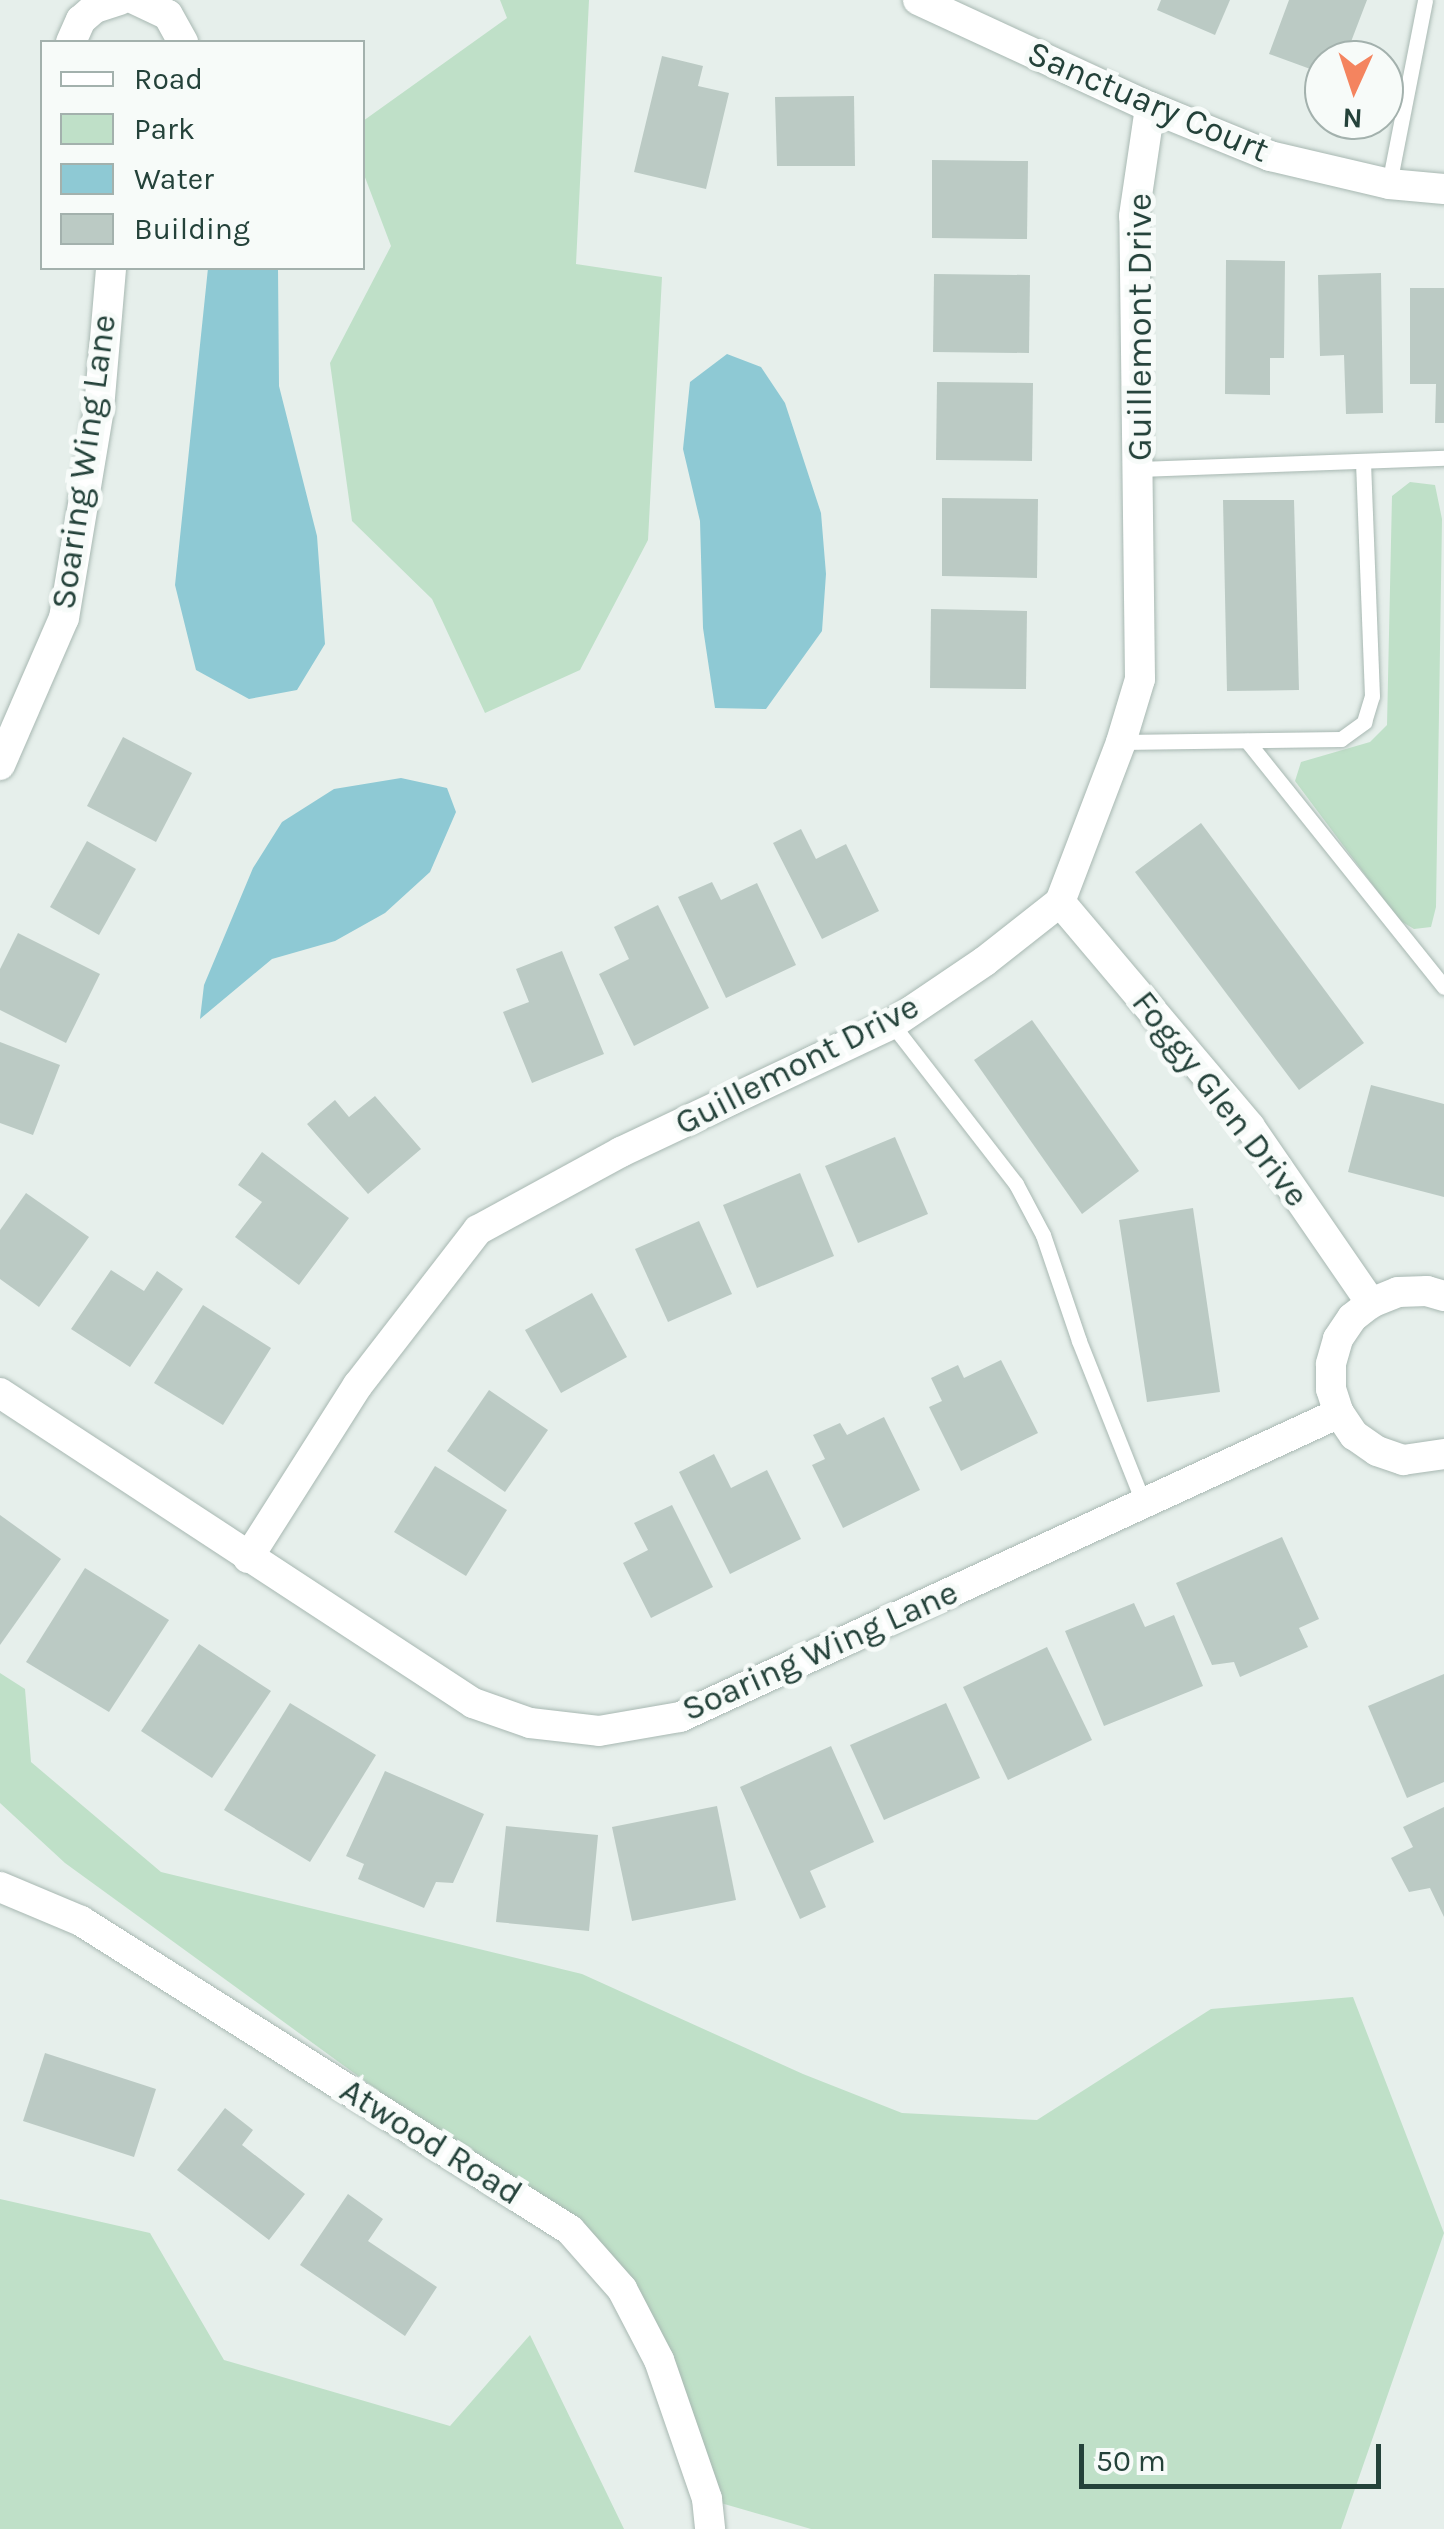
<!DOCTYPE html>
<style>
body{margin:0}
#map{position:relative;width:1444px;height:2529px;overflow:hidden;background:#e6efeb;font-family:Karla,sans-serif}
div>[style]{position:absolute}
.green>*{inset:0;background:#bfe0c8}
.water>*{inset:0;background:#8ec9d4}
.building>*{inset:0;background:#bbcac4}
.roads{filter:drop-shadow(0 0 2px #a8b8b2) drop-shadow(0 0 2px #a8b8b2)}
.lane>*{height:15px;margin:-7.5px;padding:0 7.5px;transform-origin:7.5px;border-radius:7.5px;background:#fff}
.street>*{height:30px;margin:-15px;padding:0 15px;transform-origin:15px;border-radius:15px;background:#fff}
span{translate:-50% -50%;white-space:nowrap;text-align:center;line-height:1.15;-webkit-text-stroke:10px #f7fbf9;paint-order:stroke}
.street-label{font-size:35px;color:#24423a}
.legend{position:absolute;left:40px;top:40px;width:325px;height:230px;box-sizing:border-box;background:#f7fbf9;border:2px solid #a3b1ad;margin:0;padding:12px 18px;list-style:none;font-size:30px;color:#24423a}
.legend li{display:flex;align-items:center;gap:20px;height:50px}
.legend b{width:50px;border:2px solid #a3b1ad}
.north{position:absolute;left:1304px;top:40px;width:100px;height:100px;box-sizing:border-box;background:#f7fbf9;border:2px solid #a3b1ad;border-radius:50%;rotate:183deg;font-size:28px;font-weight:700;line-height:40px;text-align:center;color:#24423a}
.north::after{content:'';display:block;margin:auto;width:35px;height:45px;background:#f4845f;clip-path:polygon(50% 0,100% 100%,50% 72%,0 100%)}
.scale{position:absolute;left:1079px;top:2444px;width:302px;height:45px;box-sizing:border-box;border:5px solid #24423a;border-top:0;padding-left:12px;font-size:30px;line-height:35px;white-space:nowrap;color:#24423a;-webkit-text-stroke:8px #f7fbf9;paint-order:stroke}
</style>
<div id="map">
<div class="green">
<div style="clip-path:polygon(500px 0,589px 0,576px 264px,662px 277px,648px 540px,580px 670px,485px 713px,432px 599px,352px 521px,330px 363px,391px 246px,363px 172px,363px 121px,507px 18px)"></div>
<div style="clip-path:polygon(1410px 482px,1435px 485px,1442px 519px,1436px 907px,1431px 927px,1414px 929px,1399px 920px,1295px 781px,1301px 762px,1370px 742px,1387px 725px,1392px 496px)"></div>
<div style="clip-path:polygon(0 1673px,25px 1689px,31px 1762px,161px 1872px,582px 1974px,803px 2074px,902px 2113px,1037px 2120px,1211px 2009px,1353px 1997px,1444px 2233px,1341px 2529px,811px 2529px,707px 2499px,659px 2360px,570px 2230px,65px 1863px,0 1803px)"></div>
<div style="clip-path:polygon(0 2199px,150px 2233px,224px 2360px,450px 2426px,530px 2335px,624px 2529px,0 2529px)"></div>
</div>
<div class="water">
<div style="clip-path:polygon(208px 268px,278px 268px,279px 386px,317px 536px,325px 644px,297px 690px,249px 699px,196px 670px,175px 585px)"></div>
<div style="clip-path:polygon(727px 354px,761px 367px,785px 403px,821px 513px,826px 574px,822px 631px,766px 709px,715px 708px,703px 628px,700px 521px,683px 449px,690px 382px)"></div>
<div style="clip-path:polygon(401px 778px,447px 788px,456px 812px,430px 872px,385px 913px,335px 941px,272px 959px,200px 1019px,204px 985px,253px 868px,282px 822px,334px 789px)"></div>
</div>
<div class="building">
<div style="clip-path:polygon(1161px 0,1230px 0,1215px 35px,1157px 10px)"></div>
<div style="clip-path:polygon(1289px 0,1367px 0,1344px 60px,1324px 60px,1324px 74px,1269px 54px)"></div>
<div style="clip-path:polygon(662px 56px,703px 66px,698px 86px,729px 93px,706px 189px,634px 172px)"></div>
<div style="clip-path:polygon(854px 96px,855px 166px,777px 166px,775px 97px)"></div>
<div style="clip-path:polygon(932px 160px,1028px 161px,1027px 239px,932px 238px)"></div>
<div style="clip-path:polygon(1226px 260px,1285px 261px,1284px 358px,1270px 358px,1270px 395px,1225px 394px)"></div>
<div style="clip-path:polygon(1381px 273px,1383px 413px,1346px 414px,1344px 355px,1320px 356px,1318px 275px)"></div>
<div style="clip-path:polygon(934px 274px,1030px 275px,1029px 353px,933px 352px)"></div>
<div style="clip-path:polygon(1410px 288px,1444px 288px,1444px 423px,1435px 423px,1436px 384px,1410px 384px)"></div>
<div style="clip-path:polygon(937px 382px,1033px 383px,1032px 461px,936px 460px)"></div>
<div style="clip-path:polygon(942px 498px,1038px 499px,1037px 578px,942px 576px)"></div>
<div style="clip-path:polygon(1223px 500px,1294px 500px,1299px 690px,1227px 691px)"></div>
<div style="clip-path:polygon(931px 609px,1027px 611px,1026px 689px,930px 688px)"></div>
<div style="clip-path:polygon(123px 737px,192px 773px,156px 842px,87px 806px)"></div>
<div style="clip-path:polygon(1201px 823px,1364px 1043px,1299px 1090px,1135px 872px)"></div>
<div style="clip-path:polygon(801px 829px,816px 859px,846px 844px,879px 911px,822px 939px,773px 843px)"></div>
<div style="clip-path:polygon(87px 841px,136px 869px,99px 935px,50px 907px)"></div>
<div style="clip-path:polygon(712px 882px,721px 900px,757px 883px,796px 965px,726px 998px,678px 897px)"></div>
<div style="clip-path:polygon(658px 905px,709px 1008px,634px 1046px,599px 974px,629px 959px,614px 927px)"></div>
<div style="clip-path:polygon(18px 933px,100px 974px,66px 1043px,0 1010px,0 969px)"></div>
<div style="clip-path:polygon(562px 951px,604px 1054px,532px 1083px,503px 1012px,529px 1002px,516px 969px)"></div>
<div style="clip-path:polygon(1032px 1020px,1139px 1171px,1082px 1214px,974px 1060px)"></div>
<div style="clip-path:polygon(0 1042px,60px 1065px,33px 1135px,0 1123px)"></div>
<div style="clip-path:polygon(1371px 1085px,1444px 1104px,1444px 1197px,1348px 1172px)"></div>
<div style="clip-path:polygon(375px 1096px,421px 1149px,368px 1194px,307px 1124px,335px 1100px,349px 1117px)"></div>
<div style="clip-path:polygon(895px 1137px,928px 1214px,858px 1243px,825px 1166px)"></div>
<div style="clip-path:polygon(262px 1152px,349px 1218px,299px 1285px,235px 1237px,262px 1202px,238px 1185px)"></div>
<div style="clip-path:polygon(800px 1173px,834px 1256px,757px 1288px,723px 1205px)"></div>
<div style="clip-path:polygon(26px 1193px,89px 1237px,39px 1307px,0 1279px,0 1230px)"></div>
<div style="clip-path:polygon(1193px 1208px,1220px 1392px,1147px 1402px,1119px 1220px)"></div>
<div style="clip-path:polygon(699px 1221px,732px 1294px,668px 1322px,635px 1249px)"></div>
<div style="clip-path:polygon(111px 1270px,144px 1291px,157px 1271px,183px 1289px,130px 1367px,71px 1329px)"></div>
<div style="clip-path:polygon(592px 1293px,627px 1357px,561px 1393px,525px 1330px)"></div>
<div style="clip-path:polygon(203px 1305px,271px 1348px,223px 1425px,154px 1383px)"></div>
<div style="clip-path:polygon(1001px 1360px,1038px 1433px,961px 1471px,929px 1407px,942px 1401px,931px 1378px,958px 1365px,964px 1378px)"></div>
<div style="clip-path:polygon(489px 1390px,548px 1430px,505px 1492px,447px 1451px)"></div>
<div style="clip-path:polygon(884px 1417px,920px 1490px,843px 1528px,812px 1465px,825px 1459px,813px 1435px,840px 1423px,847px 1435px)"></div>
<div style="clip-path:polygon(714px 1454px,731px 1488px,767px 1470px,801px 1539px,730px 1574px,679px 1472px)"></div>
<div style="clip-path:polygon(435px 1466px,507px 1510px,466px 1576px,394px 1532px)"></div>
<div style="clip-path:polygon(672px 1505px,713px 1587px,651px 1618px,623px 1563px,648px 1550px,634px 1523px)"></div>
<div style="clip-path:polygon(0 1515px,61px 1559px,0 1645px)"></div>
<div style="clip-path:polygon(1282px 1537px,1319px 1619px,1299px 1628px,1308px 1647px,1240px 1677px,1234px 1662px,1212px 1665px,1176px 1583px)"></div>
<div style="clip-path:polygon(85px 1568px,169px 1620px,109px 1712px,26px 1662px)"></div>
<div style="clip-path:polygon(1134px 1603px,1145px 1627px,1174px 1615px,1203px 1686px,1104px 1726px,1065px 1631px)"></div>
<div style="clip-path:polygon(199px 1644px,271px 1691px,212px 1778px,141px 1731px)"></div>
<div style="clip-path:polygon(1047px 1647px,1092px 1740px,1008px 1780px,963px 1687px)"></div>
<div style="clip-path:polygon(1444px 1674px,1444px 1782px,1407px 1798px,1368px 1706px)"></div>
<div style="clip-path:polygon(290px 1703px,376px 1755px,310px 1862px,224px 1810px)"></div>
<div style="clip-path:polygon(946px 1703px,980px 1778px,884px 1820px,850px 1745px)"></div>
<div style="clip-path:polygon(831px 1746px,874px 1842px,810px 1871px,826px 1907px,800px 1919px,740px 1787px)"></div>
<div style="clip-path:polygon(385px 1771px,484px 1814px,453px 1883px,436px 1882px,424px 1908px,358px 1879px,364px 1864px,346px 1856px)"></div>
<div style="clip-path:polygon(717px 1806px,736px 1900px,632px 1921px,612px 1827px)"></div>
<div style="clip-path:polygon(1444px 1807px,1444px 1917px,1430px 1888px,1409px 1892px,1391px 1858px,1413px 1847px,1403px 1827px)"></div>
<div style="clip-path:polygon(506px 1826px,598px 1835px,589px 1931px,496px 1922px)"></div>
<div style="clip-path:polygon(45px 2053px,156px 2089px,134px 2157px,23px 2121px)"></div>
<div style="clip-path:polygon(225px 2108px,253px 2130px,242px 2145px,305px 2194px,269px 2240px,177px 2170px)"></div>
<div style="clip-path:polygon(348px 2194px,383px 2219px,368px 2241px,437px 2287px,405px 2336px,300px 2265px)"></div>
</div>
<div class="roads">
<div class="lane">
<div style="left:1389px;top:184px;width:187px;rotate:-78.9deg"></div>
<div style="left:1140px;top:469px;width:304px;rotate:-2.1deg"></div>
<div style="left:1247px;top:741px;width:315px;rotate:51.3deg"></div>
<div style="left:1121px;top:742px;width:220px;rotate:-0.8deg"></div>
<div style="left:1341px;top:739px;width:29px;rotate:-36deg"></div>
<div style="left:1364px;top:722px;width:27px;rotate:-73deg"></div>
<div style="left:1372px;top:696px;width:234px;rotate:-92.2deg"></div>
<div style="left:892px;top:1024px;width:202px;rotate:52.2deg"></div>
<div style="left:1016px;top:1184px;width:58px;rotate:62.1deg"></div>
<div style="left:1043px;top:1235px;width:112px;rotate:71.2deg"></div>
<div style="left:1079px;top:1341px;width:175px;rotate:68.3deg"></div>
</div>
<div class="street">
<div style="left:136px;top:0;width:35px;rotate:25deg"></div>
<div style="left:168px;top:15px;width:31px;rotate:61deg"></div>
<div style="left:918px;top:0;width:255px;rotate:24.8deg"></div>
<div style="left:1150px;top:107px;width:130px;rotate:22.2deg"></div>
<div style="left:1270px;top:156px;width:122px;rotate:13.2deg"></div>
<div style="left:1389px;top:184px;width:55px;rotate:5.2deg"></div>
<div style="left:71px;top:42px;width:24px;rotate:-66deg"></div>
<div style="left:81px;top:20px;width:18px;rotate:-41deg"></div>
<div style="left:95px;top:8px;width:26px;rotate:-18deg"></div>
<div style="left:0;top:765px;width:160px;rotate:-66.5deg"></div>
<div style="left:64px;top:618px;width:212px;rotate:-80.5deg"></div>
<div style="left:99px;top:409px;width:142px;rotate:-85.1deg"></div>
<div style="left:1060px;top:902px;width:294px;rotate:49.8deg"></div>
<div style="left:1250px;top:1127px;width:214px;rotate:55.5deg"></div>
<div style="left:1444px;top:1296px;width:18px;rotate:-164deg"></div>
<div style="left:1427px;top:1291px;width:29px;rotate:178deg"></div>
<div style="left:1398px;top:1292px;width:29px;rotate:158deg"></div>
<div style="left:1371px;top:1303px;width:24px;rotate:142deg"></div>
<div style="left:1352px;top:1318px;width:25px;rotate:124deg"></div>
<div style="left:1338px;top:1339px;width:26px;rotate:106deg"></div>
<div style="left:1331px;top:1364px;width:25px;rotate:90deg"></div>
<div style="left:1331px;top:1389px;width:25px;rotate:72deg"></div>
<div style="left:1339px;top:1413px;width:27px;rotate:56deg"></div>
<div style="left:1354px;top:1435px;width:28px;rotate:35deg"></div>
<div style="left:1377px;top:1451px;width:28px;rotate:19deg"></div>
<div style="left:1403px;top:1460px;width:41px;rotate:-8.3deg"></div>
<div style="left:0;top:1393px;width:566px;rotate:33.24deg"></div>
<div style="left:473px;top:1703px;width:60px;rotate:19.3deg"></div>
<div style="left:530px;top:1723px;width:69px;rotate:6.6deg"></div>
<div style="left:599px;top:1731px;width:82px;rotate:-9.8deg"></div>
<div style="left:680px;top:1717px;width:726px;rotate:-24.76deg"></div>
<div style="left:248px;top:1558px;width:205px;rotate:-57.6deg"></div>
<div style="left:358px;top:1385px;width:196px;rotate:-52.3deg"></div>
<div style="left:478px;top:1230px;width:163px;rotate:-28.6deg"></div>
<div style="left:621px;top:1152px;width:300px;rotate:-25.3deg"></div>
<div style="left:892px;top:1024px;width:112px;rotate:-34.1deg"></div>
<div style="left:985px;top:961px;width:95px;rotate:-38.2deg"></div>
<div style="left:1060px;top:902px;width:171px;rotate:-69.1deg"></div>
<div style="left:1121px;top:742px;width:66px;rotate:-73.2deg"></div>
<div style="left:1140px;top:679px;width:463px;rotate:-90.7deg"></div>
<div style="left:1134px;top:216px;width:110px;rotate:-81.6deg"></div>
<div style="left:0;top:1887px;width:88px;rotate:22.8deg"></div>
<div style="left:81px;top:1921px;width:578px;rotate:32.29deg"></div>
<div style="left:570px;top:2230px;width:79px;rotate:48.6deg"></div>
<div style="left:622px;top:2289px;width:80px;rotate:62.5deg"></div>
<div style="left:659px;top:2360px;width:147px;rotate:70.9deg"></div>
<div style="left:707px;top:2499px;width:30px;rotate:84deg"></div>
</div>
</div>
<div class="street-label">
<span style="left:1148px;top:102px;rotate:23deg">Sanctuary Court</span>
<span style="left:1140px;top:327px;rotate:-90deg">Guillemont Drive</span>
<span style="left:84px;top:462px;rotate:-82deg">Soaring Wing Lane</span>
<span style="left:797px;top:1065px;rotate:-27deg">Guillemont Drive</span>
<span style="left:1220px;top:1099px;rotate:52deg">Foggy Glen Drive</span>
<span style="left:820px;top:1651px;rotate:-24deg">Soaring Wing Lane</span>
<span style="left:431px;top:2142px;rotate:32deg">Atwood Road</span>
</div>
<ul class="legend">
<li><b style="height:12px;background:#fff"></b>Road</li>
<li><b style="height:28px;background:#bfe0c8"></b>Park</li>
<li><b style="height:28px;background:#8ec9d4"></b>Water</li>
<li><b style="height:28px;background:#bbcac4"></b>Building</li>
</ul>
<div class="north">N</div>
<div class="scale">50 m</div>
</div>
